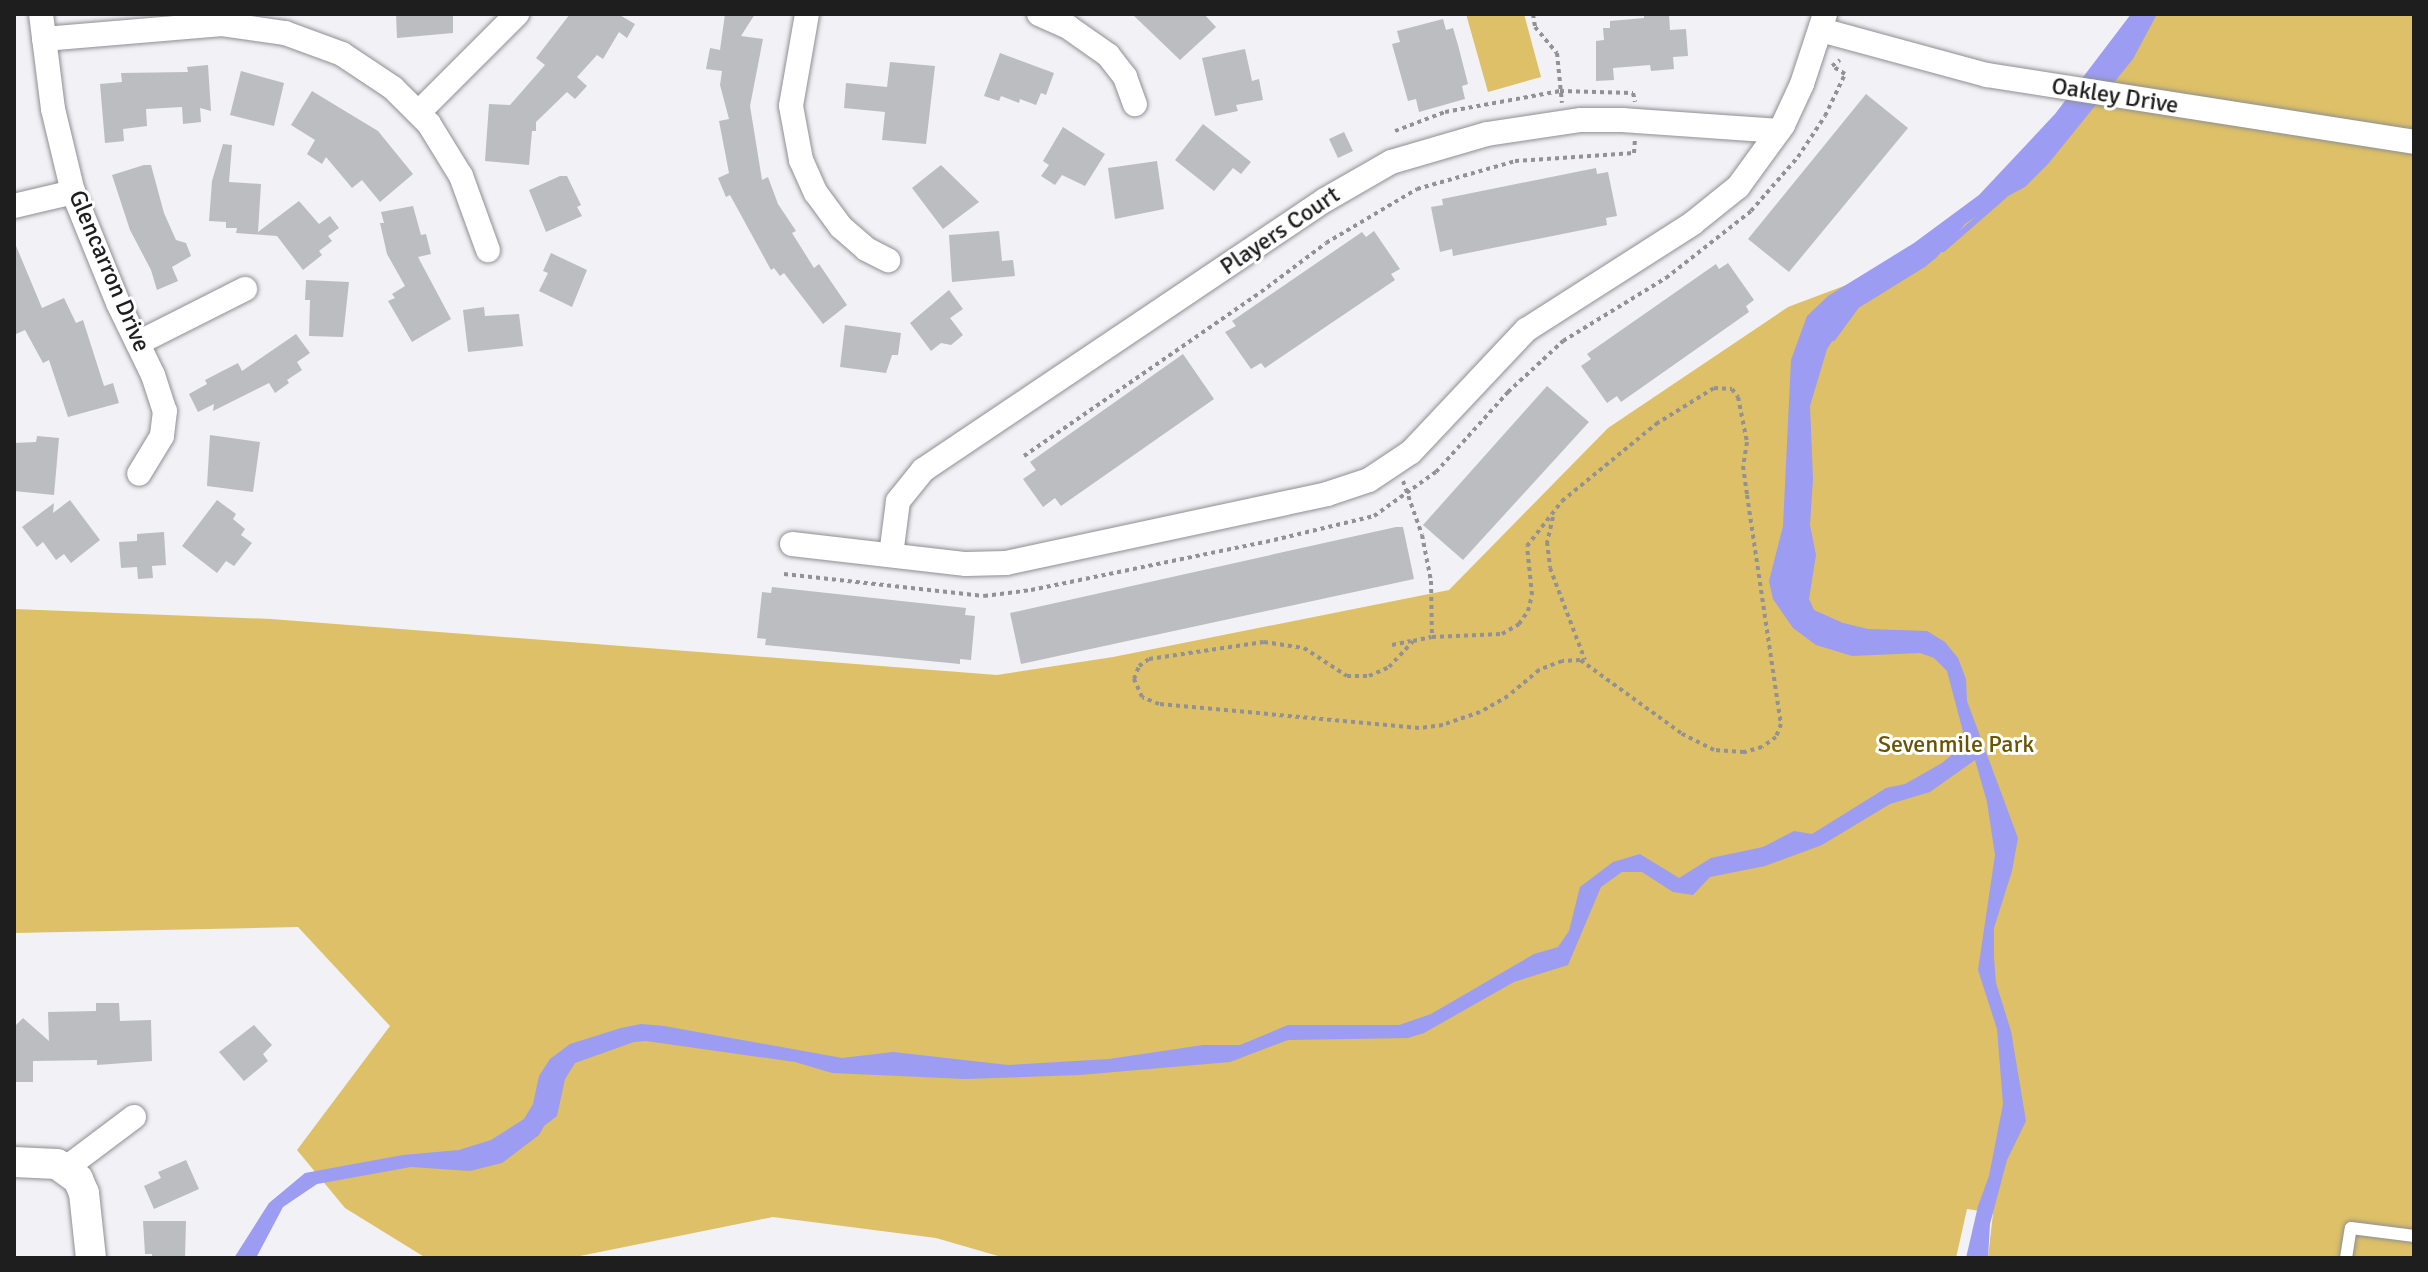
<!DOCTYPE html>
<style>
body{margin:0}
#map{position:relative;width:2428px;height:1272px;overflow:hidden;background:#f1f1f6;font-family:Signika,sans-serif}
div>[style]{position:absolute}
.green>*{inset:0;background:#ddc067}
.water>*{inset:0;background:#9b9cf2}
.stream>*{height:6px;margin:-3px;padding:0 3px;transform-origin:3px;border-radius:3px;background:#9b9cf2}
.building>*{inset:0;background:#bcbdc1}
.path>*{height:4px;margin-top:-2px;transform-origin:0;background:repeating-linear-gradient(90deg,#929295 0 4px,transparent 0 8px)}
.roads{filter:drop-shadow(0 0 2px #8e8f93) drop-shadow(0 0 2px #8e8f93)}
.service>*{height:12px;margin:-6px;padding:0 6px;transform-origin:6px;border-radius:6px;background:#fff}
.minor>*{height:24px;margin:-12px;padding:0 12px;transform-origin:12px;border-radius:12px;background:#fff}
.tertiary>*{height:30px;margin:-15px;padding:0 15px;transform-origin:15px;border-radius:15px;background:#fff}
span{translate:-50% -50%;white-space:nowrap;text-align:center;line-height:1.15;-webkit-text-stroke:6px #fff;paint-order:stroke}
.street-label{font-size:24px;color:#1e1e1f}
.park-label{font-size:24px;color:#695402}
.frame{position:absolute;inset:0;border:16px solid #1e1e1f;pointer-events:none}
</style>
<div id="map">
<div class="green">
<div style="clip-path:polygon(1466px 14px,1524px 14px,1541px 77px,1488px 92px)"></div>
<div style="clip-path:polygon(2151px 14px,2414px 14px,2414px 1258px,1988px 1258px,1993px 1213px,1967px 1209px,1956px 1258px,1005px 1258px,936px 1238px,773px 1217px,570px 1258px,426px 1258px,345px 1208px,297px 1150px,390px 1026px,298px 927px,14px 933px,14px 609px,271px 619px,997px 675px,1113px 657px,1449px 590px,1608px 428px,1788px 307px,1902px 264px,2038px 155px)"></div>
</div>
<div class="water">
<div style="clip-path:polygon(2131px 14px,2157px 14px,2133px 59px,2048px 164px,2025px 187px,1995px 203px,1965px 224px,1937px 257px,1925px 267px,1905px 272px,1881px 294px,1852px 310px,1827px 349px,1810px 406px,1813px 479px,1810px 525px,1816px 555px,1809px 599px,1814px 610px,1843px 623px,1868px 629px,1927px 631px,1945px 642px,1958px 658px,1966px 679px,1967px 701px,2018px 838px,2012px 871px,1994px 928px,1994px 958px,1996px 983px,2011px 1031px,2026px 1121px,2007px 1160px,1990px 1224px,1988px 1258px,1966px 1258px,1978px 1206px,1989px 1176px,2003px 1104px,1997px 1029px,1978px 970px,1995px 855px,1987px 802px,1975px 760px,1930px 792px,1890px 804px,1822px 845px,1765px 866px,1710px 877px,1693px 895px,1673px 892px,1642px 872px,1622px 872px,1601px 887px,1568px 965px,1514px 982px,1424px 1033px,1408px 1038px,1288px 1040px,1230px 1062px,1080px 1075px,965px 1079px,832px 1073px,795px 1062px,646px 1041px,634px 1042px,575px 1063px,565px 1079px,557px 1116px,544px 1126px,539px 1135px,502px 1163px,470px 1171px,411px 1167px,317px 1184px,283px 1207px,256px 1258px,234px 1258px,269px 1203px,305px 1173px,403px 1155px,459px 1150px,491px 1140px,524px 1119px,533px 1104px,539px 1076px,550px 1059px,570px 1044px,621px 1028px,641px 1024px,664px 1026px,842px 1058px,893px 1052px,1008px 1065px,1109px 1059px,1203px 1045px,1240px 1045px,1288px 1025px,1399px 1025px,1431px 1014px,1534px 954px,1558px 947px,1569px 931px,1580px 887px,1613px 862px,1640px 854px,1679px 878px,1711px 858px,1763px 847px,1794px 831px,1812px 834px,1886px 788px,1905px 784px,1942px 763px,1966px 743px,1947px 671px,1934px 658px,1920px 653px,1852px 656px,1816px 645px,1793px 628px,1773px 599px,1769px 581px,1783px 526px,1791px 360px,1807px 316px,1828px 296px,1914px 243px,1979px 195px,2055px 114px)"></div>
</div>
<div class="stream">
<div style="left:1943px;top:249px;width:81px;rotate:-41deg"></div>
<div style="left:1833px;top:338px;width:39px;rotate:-54deg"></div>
<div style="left:1856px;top:306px;width:78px;rotate:-31.8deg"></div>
</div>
<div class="building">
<div style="clip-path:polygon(396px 14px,453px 14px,453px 33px,397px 38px)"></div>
<div style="clip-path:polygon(570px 14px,618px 14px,635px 24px,627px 38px,619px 32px,603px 59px,597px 55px,577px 77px,587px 86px,575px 99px,567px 92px,536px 122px,536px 131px,532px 131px,529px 165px,485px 161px,489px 104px,510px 105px,545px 65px,536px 58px)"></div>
<div style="clip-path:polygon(725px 14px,755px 14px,741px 36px,763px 39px,750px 106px,762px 180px,768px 177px,778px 204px,796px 231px,792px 233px,814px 268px,819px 264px,847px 305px,823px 324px,784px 273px,780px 276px,774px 268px,771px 270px,730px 195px,726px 197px,718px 178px,729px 173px,719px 121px,729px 119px,720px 85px,722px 71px,706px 69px,710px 48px,720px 50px)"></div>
<div style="clip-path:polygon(1132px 14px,1204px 14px,1216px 27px,1180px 60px)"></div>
<div style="clip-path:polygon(1644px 14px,1669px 14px,1670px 30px,1686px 29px,1688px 56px,1673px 57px,1674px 69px,1651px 71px,1650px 65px,1613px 68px,1614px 80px,1596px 81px,1596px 41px,1604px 40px,1603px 28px,1610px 28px,1610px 21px,1644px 18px)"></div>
<div style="clip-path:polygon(1443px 19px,1446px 30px,1453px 28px,1458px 45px,1468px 84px,1462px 86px,1465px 99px,1419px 112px,1416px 99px,1408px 101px,1392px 44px,1400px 42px,1397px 31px)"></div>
<div style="clip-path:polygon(1245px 49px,1252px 81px,1259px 79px,1263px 100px,1236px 105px,1238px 111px,1215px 116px,1202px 58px)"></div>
<div style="clip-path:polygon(1000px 53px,1054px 73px,1046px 95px,1041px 93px,1036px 105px,1020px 99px,1019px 103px,1001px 96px,999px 101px,984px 96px)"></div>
<div style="clip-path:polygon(890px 62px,935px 66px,926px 144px,882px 140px,885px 112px,844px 108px,846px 83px,887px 87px)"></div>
<div style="clip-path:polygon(208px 65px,211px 111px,200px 108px,201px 122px,183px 124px,182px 107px,146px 109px,147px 126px,123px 129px,124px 141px,105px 143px,100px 84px,122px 82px,121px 73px,188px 72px,187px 67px)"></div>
<div style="clip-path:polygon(241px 71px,284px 83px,274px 126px,230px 115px)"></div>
<div style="clip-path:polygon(312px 91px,378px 131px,413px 174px,380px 202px,362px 180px,352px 188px,326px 157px,322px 164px,307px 154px,315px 140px,291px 125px)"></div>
<div style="clip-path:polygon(1866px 94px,1908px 128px,1789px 272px,1748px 239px)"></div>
<div style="clip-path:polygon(1203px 124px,1251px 162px,1241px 174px,1233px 168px,1214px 191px,1175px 160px)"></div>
<div style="clip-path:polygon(1063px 127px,1105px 154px,1085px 186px,1062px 175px,1055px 185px,1041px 176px,1049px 165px,1043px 161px)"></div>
<div style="clip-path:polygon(1344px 132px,1353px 151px,1338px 158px,1329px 139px)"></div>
<div style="clip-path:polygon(223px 144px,232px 145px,229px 182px,261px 184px,258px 232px,299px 201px,319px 224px,330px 216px,339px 228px,328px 236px,332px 241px,319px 251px,322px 255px,303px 270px,277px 236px,236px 233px,237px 228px,226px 228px,226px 222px,209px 221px,212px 181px)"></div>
<div style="clip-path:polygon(1157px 161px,1164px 209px,1115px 219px,1108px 168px)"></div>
<div style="clip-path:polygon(144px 165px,151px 165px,164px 213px,176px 240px,186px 243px,191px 256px,172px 267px,178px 281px,157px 290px,151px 270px,130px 230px,112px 175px)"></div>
<div style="clip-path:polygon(941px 165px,979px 202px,943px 229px,912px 188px)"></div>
<div style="clip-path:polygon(1596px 168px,1597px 174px,1608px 172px,1617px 216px,1606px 218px,1607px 225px,1453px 256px,1452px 249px,1440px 252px,1431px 207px,1443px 205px,1442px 199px)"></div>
<div style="clip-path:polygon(560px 176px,567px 176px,581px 205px,577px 207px,582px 216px,546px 232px,529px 190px)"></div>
<div style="clip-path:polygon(413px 206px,421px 235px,426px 234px,431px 254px,418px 257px,451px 319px,412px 342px,388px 301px,395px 298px,392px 294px,405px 286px,387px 254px,380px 223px,384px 223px,381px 212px)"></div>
<div style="clip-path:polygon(999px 231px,1002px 261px,1013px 260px,1015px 276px,952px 282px,949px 235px)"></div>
<div style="clip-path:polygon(1374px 231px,1400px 269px,1391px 274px,1395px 280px,1265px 368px,1261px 363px,1251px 369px,1225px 332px,1236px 326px,1232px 321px,1362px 232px,1366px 237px)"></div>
<div style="clip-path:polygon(14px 241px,42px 308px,64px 298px,76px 323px,83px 320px,104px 386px,113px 383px,119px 403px,68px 417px,49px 360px,43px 363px,25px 330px,14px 335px)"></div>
<div style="clip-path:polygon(551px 253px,587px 270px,572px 307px,539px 291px,548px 273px,543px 271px)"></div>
<div style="clip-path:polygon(1728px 263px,1754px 300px,1746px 306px,1749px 312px,1621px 402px,1617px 396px,1607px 403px,1581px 366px,1591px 359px,1587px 354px,1716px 264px,1719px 269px)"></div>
<div style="clip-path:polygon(306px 280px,349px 282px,343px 337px,309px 336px,310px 300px,305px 300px)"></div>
<div style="clip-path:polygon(949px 290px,963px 309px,950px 318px,963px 335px,951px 345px,941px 343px,931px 351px,910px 323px)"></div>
<div style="clip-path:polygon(484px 307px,485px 316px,519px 314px,523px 346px,468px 352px,463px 310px)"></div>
<div style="clip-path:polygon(845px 325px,901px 333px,898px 355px,892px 355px,886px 373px,840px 367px)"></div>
<div style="clip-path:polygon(296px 334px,310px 353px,297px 362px,302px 370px,287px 380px,289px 383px,275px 393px,269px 383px,213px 411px,214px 404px,198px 412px,189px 394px,207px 384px,205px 380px,238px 363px,242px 371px)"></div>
<div style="clip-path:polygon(1183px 354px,1214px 399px,1061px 506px,1055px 498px,1043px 507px,1023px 479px,1036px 470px,1030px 462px)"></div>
<div style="clip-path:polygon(1547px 386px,1589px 422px,1463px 560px,1423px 525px)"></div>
<div style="clip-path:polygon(210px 435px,260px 442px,253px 492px,207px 486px)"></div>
<div style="clip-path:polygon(37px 436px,59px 438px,54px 495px,14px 491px,14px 443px,36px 442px)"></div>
<div style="clip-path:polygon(70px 500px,100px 540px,71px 563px,64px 554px,56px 560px,43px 542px,37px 547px,22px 527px,54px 503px,53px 513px)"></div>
<div style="clip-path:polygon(217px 500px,236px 514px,233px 519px,245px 529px,241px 535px,252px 543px,234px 566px,226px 561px,217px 573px,182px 546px)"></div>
<div style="clip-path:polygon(1396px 527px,1403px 527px,1414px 579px,1021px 664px,1010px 613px)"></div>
<div style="clip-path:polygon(164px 532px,166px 565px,152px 566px,153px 578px,138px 579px,137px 567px,121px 568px,119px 542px,137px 541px,137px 534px)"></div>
<div style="clip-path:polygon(772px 587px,966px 608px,965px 615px,975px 616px,971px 660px,960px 659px,960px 664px,765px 645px,766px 639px,757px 638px,762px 592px,771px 593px)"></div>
<div style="clip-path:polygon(96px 1003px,119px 1003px,120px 1021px,151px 1020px,152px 1061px,97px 1065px,97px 1060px,33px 1061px,33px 1082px,14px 1082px,15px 1026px,23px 1018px,49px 1041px,48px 1012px,96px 1011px)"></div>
<div style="clip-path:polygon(254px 1025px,272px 1045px,263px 1054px,268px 1061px,244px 1081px,219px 1052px)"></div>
<div style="clip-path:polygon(186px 1160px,199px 1189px,154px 1209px,144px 1186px,161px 1178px,158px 1172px)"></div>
<div style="clip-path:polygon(143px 1221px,186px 1221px,185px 1258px,152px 1258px,152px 1254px,145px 1254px)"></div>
</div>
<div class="path">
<div style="left:1533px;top:14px;width:13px;rotate:81deg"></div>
<div style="left:1535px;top:27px;width:34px;rotate:50deg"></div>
<div style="left:1557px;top:53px;width:50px;rotate:84.3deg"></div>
<div style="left:1395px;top:131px;width:53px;rotate:-20.8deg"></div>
<div style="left:1445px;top:112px;width:117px;rotate:-10.3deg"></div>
<div style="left:1560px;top:91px;width:73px;rotate:1.6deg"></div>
<div style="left:1633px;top:93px;width:9px;rotate:77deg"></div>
<div style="left:1024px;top:456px;width:288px;rotate:-34.7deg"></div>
<div style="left:1261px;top:292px;width:81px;rotate:-37deg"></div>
<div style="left:1326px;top:243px;width:106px;rotate:-30.7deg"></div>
<div style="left:1417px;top:189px;width:102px;rotate:-15.9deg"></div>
<div style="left:1515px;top:161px;width:119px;rotate:-3.8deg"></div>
<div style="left:1634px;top:153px;width:13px;rotate:-86deg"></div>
<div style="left:1403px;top:481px;width:57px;rotate:70.6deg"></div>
<div style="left:1422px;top:535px;width:47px;rotate:78.9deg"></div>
<div style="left:1431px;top:581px;width:56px;rotate:89deg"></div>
<div style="left:1432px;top:637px;width:70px;rotate:-2.5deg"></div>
<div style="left:1502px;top:634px;width:20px;rotate:-30deg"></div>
<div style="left:1519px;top:624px;width:16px;rotate:-55deg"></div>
<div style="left:1528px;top:611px;width:16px;rotate:-76deg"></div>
<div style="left:1532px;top:595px;width:49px;rotate:-95.8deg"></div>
<div style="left:1527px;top:546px;width:57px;rotate:-52.1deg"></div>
<div style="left:1562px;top:501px;width:122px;rotate:-39.3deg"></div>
<div style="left:1656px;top:424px;width:68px;rotate:-31.8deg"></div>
<div style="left:1714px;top:388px;width:18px;rotate:3deg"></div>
<div style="left:1732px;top:389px;width:10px;rotate:53deg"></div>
<div style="left:1738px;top:397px;width:46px;rotate:78.7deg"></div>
<div style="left:1747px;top:442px;width:24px;rotate:99deg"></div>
<div style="left:1743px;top:466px;width:29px;rotate:82deg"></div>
<div style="left:1747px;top:495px;width:232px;rotate:81.6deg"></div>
<div style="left:1781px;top:724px;width:14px;rotate:111deg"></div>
<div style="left:1776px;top:737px;width:17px;rotate:144deg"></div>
<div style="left:1762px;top:747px;width:19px;rotate:164deg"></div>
<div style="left:1744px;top:752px;width:30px;rotate:-176deg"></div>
<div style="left:1714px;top:750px;width:37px;rotate:-153deg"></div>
<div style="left:1681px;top:733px;width:125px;rotate:-144.1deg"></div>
<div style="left:1580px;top:660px;width:18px;rotate:177deg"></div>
<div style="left:1562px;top:661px;width:25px;rotate:159deg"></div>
<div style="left:1539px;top:670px;width:40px;rotate:140deg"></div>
<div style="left:1508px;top:696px;width:32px;rotate:150deg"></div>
<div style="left:1480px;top:712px;width:39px;rotate:161deg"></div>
<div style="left:1443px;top:725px;width:24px;rotate:173deg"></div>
<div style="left:1419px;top:728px;width:261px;rotate:-174.7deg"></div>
<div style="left:1159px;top:704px;width:18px;rotate:-158deg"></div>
<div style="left:1142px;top:697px;width:20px;rotate:-114deg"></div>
<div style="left:1134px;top:679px;width:14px;rotate:-69deg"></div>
<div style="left:1139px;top:666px;width:12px;rotate:-35deg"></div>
<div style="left:1149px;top:659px;width:116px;rotate:-8.4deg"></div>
<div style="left:1264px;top:642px;width:40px;rotate:8.5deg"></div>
<div style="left:1304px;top:648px;width:51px;rotate:33.1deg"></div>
<div style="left:1347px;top:676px;width:22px"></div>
<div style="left:1369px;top:676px;width:22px;rotate:-24deg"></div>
<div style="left:1389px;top:667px;width:35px;rotate:-47deg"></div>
<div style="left:1413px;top:641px;width:19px;rotate:-12deg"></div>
<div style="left:1553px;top:517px;width:26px;rotate:103deg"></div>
<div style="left:1547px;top:542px;width:26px;rotate:83deg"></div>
<div style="left:1550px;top:568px;width:98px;rotate:69.2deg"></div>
<div style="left:784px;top:574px;width:201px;rotate:6.3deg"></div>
<div style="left:984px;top:596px;width:47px;rotate:-7.3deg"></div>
<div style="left:1031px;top:590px;width:248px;rotate:-11.6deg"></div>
<div style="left:1274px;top:540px;width:103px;rotate:-13.5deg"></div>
<div style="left:1374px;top:516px;width:76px;rotate:-35.4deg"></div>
<div style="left:1436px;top:472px;width:108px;rotate:-48deg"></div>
<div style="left:1508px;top:392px;width:75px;rotate:-42.8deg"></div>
<div style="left:1563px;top:341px;width:121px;rotate:-31.5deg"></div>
<div style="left:1666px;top:278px;width:108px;rotate:-38.2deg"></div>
<div style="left:1751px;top:211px;width:72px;rotate:-49deg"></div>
<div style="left:1798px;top:157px;width:49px;rotate:-56.6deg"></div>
<div style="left:1825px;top:116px;width:47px;rotate:-64.5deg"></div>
<div style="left:1845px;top:74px;width:15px;rotate:-148deg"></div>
<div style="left:1832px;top:66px;width:10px;rotate:-37deg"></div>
<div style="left:1392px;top:645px;width:19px;rotate:-12deg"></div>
</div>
<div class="roads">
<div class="service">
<div style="left:2346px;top:1258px;width:30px;rotate:-81deg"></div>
<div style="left:2351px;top:1228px;width:64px;rotate:7.2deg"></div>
</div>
<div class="minor">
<div style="left:41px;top:14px;width:96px;rotate:82.8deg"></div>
<div style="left:53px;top:109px;width:85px;rotate:76.5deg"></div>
<div style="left:73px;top:192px;width:120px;rotate:67.9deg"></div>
<div style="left:118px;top:303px;width:80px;rotate:64.1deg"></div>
<div style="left:153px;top:375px;width:38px;rotate:72deg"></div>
<div style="left:165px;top:411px;width:25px;rotate:97deg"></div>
<div style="left:162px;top:436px;width:44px;rotate:121.2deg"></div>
<div style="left:807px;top:14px;width:93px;rotate:99.9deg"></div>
<div style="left:791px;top:106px;width:55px;rotate:79.5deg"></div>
<div style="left:801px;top:160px;width:36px;rotate:66deg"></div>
<div style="left:816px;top:193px;width:42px;rotate:53.7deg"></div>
<div style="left:841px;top:227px;width:33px;rotate:41deg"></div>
<div style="left:866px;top:249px;width:25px;rotate:27deg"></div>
<div style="left:1039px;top:14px;width:32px;rotate:24deg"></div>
<div style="left:1068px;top:27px;width:49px;rotate:35deg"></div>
<div style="left:1108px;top:55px;width:28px;rotate:52deg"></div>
<div style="left:1125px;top:77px;width:29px;rotate:70deg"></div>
<div style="left:1821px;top:30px;width:172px;rotate:15.2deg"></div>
<div style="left:1987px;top:75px;width:432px;rotate:8.9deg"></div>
<div style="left:44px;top:39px;width:179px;rotate:-4.8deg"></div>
<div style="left:222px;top:24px;width:64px;rotate:8.1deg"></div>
<div style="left:285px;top:33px;width:61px;rotate:20.2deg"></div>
<div style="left:342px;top:54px;width:61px;rotate:33.7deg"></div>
<div style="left:393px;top:88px;width:51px;rotate:45deg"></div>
<div style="left:429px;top:124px;width:61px;rotate:58.4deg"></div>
<div style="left:461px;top:176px;width:79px;rotate:70deg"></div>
<div style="left:419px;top:112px;width:139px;rotate:-45deg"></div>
<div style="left:14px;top:206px;width:61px;rotate:-13.3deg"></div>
<div style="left:138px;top:343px;width:120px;rotate:-26.8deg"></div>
<div style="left:792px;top:544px;width:175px;rotate:6.6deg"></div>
<div style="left:966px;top:564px;width:40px;rotate:-1.4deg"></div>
<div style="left:1006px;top:563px;width:328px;rotate:-12.1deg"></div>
<div style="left:1327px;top:494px;width:44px;rotate:-18.4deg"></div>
<div style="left:1369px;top:480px;width:50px;rotate:-33.7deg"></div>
<div style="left:1411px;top:452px;width:168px;rotate:-46.7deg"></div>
<div style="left:1526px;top:330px;width:198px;rotate:-32.6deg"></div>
<div style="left:1693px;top:223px;width:58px;rotate:-38.7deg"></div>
<div style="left:1738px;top:187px;width:77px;rotate:-54deg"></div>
<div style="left:1783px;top:125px;width:45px;rotate:-65.1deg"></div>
<div style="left:1802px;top:84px;width:74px;rotate:-71.8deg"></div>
<div style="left:891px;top:555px;width:54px;rotate:-82.6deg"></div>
<div style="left:898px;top:501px;width:40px;rotate:-51deg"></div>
<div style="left:923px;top:470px;width:484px;rotate:-33.9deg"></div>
<div style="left:1325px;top:200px;width:76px;rotate:-29.9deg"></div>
<div style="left:1391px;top:162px;width:100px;rotate:-16.3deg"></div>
<div style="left:1487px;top:134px;width:95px;rotate:-8.5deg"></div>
<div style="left:1581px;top:120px;width:42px"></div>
<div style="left:1623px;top:120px;width:156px;rotate:4deg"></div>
<div style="left:66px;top:1168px;width:85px;rotate:-36.9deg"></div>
</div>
<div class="tertiary">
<div style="left:14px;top:1162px;width:43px;rotate:2.7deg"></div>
<div style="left:57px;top:1164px;width:26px;rotate:36deg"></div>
<div style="left:78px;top:1179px;width:15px;rotate:67deg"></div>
<div style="left:84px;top:1193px;width:65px;rotate:83.9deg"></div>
</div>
</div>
<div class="street-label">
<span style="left:2115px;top:96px;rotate:9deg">Oakley Drive</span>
<span style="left:1280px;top:231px;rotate:-34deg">Players Court</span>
<span style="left:109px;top:271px;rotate:67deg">Glencarron Drive</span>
</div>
<div class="park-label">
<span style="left:1956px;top:745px">Sevenmile Park</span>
</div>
<div class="frame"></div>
</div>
